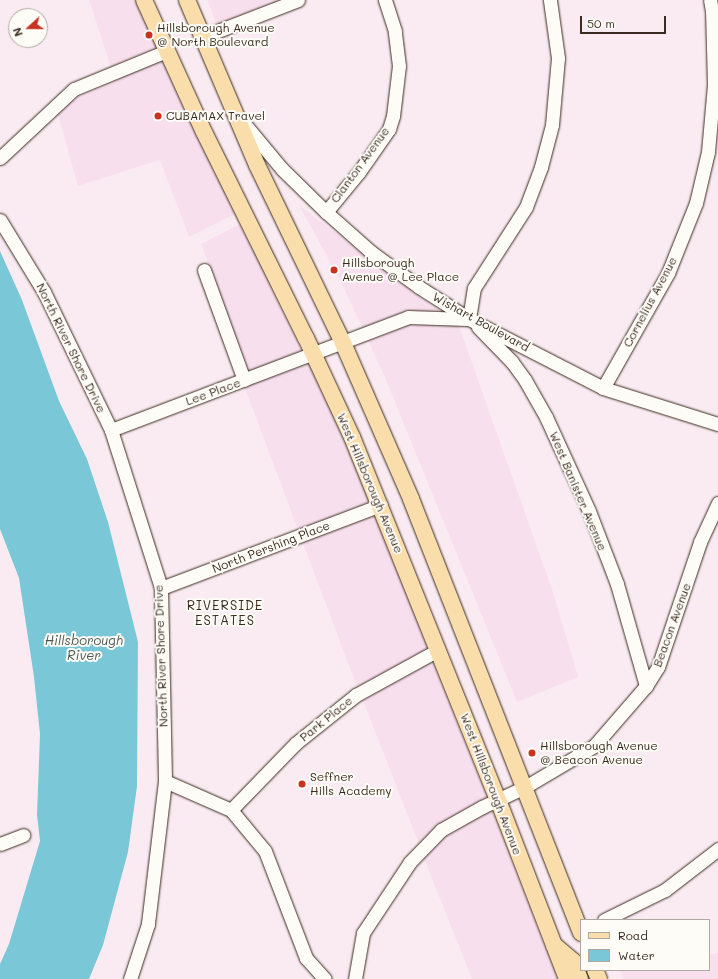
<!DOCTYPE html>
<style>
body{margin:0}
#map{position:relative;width:718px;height:979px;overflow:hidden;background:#faebf2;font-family:Mali,sans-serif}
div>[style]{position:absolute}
.built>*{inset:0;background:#f8dfee}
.water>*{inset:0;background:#79c7d7}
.roads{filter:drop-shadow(0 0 1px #3b2a1e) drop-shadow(0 0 1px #3b2a1e)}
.minor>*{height:13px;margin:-6.5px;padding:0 6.5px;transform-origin:6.5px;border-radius:6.5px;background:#fdfcf7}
.major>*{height:16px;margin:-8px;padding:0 8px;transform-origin:8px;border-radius:8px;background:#f9ddab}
.dots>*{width:11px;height:11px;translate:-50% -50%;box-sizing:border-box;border:2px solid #fdfcf7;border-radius:50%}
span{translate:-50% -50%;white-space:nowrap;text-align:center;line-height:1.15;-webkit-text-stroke:4px #fdfcf7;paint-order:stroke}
.poi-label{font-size:12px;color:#3b2a1e}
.left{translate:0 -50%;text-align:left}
.street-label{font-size:12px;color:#3b2a1e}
.neighbourhood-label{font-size:13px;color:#3b2a1e;letter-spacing:1px}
.water-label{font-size:13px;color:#4e5956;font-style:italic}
.legend{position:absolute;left:580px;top:919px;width:130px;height:52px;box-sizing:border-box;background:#fdfcf7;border:1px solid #afa8a0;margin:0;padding:5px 7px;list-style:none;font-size:12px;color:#3b2a1e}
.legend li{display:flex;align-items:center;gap:8px;height:20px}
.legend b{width:20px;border:1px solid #afa8a0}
.north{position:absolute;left:8px;top:8px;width:40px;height:40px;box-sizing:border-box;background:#fdfcf7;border:1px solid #afa8a0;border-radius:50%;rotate:249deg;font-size:11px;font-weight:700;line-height:16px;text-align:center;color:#3b2a1e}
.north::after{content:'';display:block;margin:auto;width:14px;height:18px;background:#c8321e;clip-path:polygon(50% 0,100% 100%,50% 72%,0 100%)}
.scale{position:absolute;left:580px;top:16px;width:86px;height:18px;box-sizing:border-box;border:2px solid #3b2a1e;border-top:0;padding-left:5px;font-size:12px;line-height:14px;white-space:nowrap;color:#3b2a1e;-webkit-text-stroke:3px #fdfcf7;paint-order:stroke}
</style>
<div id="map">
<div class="built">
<div style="clip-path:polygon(89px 0,136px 0,157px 48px,111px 67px)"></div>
<div style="clip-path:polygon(207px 0,281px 0,217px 25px)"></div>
<div style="clip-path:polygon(162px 59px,235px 214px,189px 237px,160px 160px,78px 186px,57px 112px,69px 101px,116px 82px,115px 78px)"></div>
<div style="clip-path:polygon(299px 205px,366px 256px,439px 311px,408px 311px,363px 329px,341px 282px)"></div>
<div style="clip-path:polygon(240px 224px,302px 352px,248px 372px,201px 244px)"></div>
<div style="clip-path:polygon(408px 323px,457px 324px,459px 326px,554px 595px,578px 677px,517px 702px,386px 380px,368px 340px)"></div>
<div style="clip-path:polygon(308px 363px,328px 404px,370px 503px,298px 530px,244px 386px)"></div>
<div style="clip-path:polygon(374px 514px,428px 649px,357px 687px,302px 541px)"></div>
<div style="clip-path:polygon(432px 660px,487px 798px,419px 844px,362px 698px)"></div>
<div style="clip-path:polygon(491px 809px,544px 945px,558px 979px,472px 979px,423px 856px,445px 834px)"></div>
<div style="clip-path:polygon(718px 953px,718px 979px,623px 979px,620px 970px,709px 970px,709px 955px)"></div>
</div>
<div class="water">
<div style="clip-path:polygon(0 251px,22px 300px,59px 401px,87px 459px,108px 522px,138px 642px,137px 786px,128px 852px,103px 945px,89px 979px,0 979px,0 964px,9px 944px,40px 841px,37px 815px,40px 734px,34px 677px,19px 578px,0 529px)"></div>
</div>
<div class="roads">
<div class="minor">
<div style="left:202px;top:37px;width:103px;rotate:-21.1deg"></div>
<div style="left:242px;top:121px;width:62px;rotate:50.2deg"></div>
<div style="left:282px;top:169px;width:62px;rotate:44.3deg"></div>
<div style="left:326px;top:212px;width:60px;rotate:41.6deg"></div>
<div style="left:371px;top:252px;width:59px;rotate:36.1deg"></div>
<div style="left:419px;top:287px;width:59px;rotate:32.6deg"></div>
<div style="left:469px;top:319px;width:151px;rotate:27.2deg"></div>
<div style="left:603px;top:388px;width:121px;rotate:17.4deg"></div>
<div style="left:0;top:158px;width:101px;rotate:-43deg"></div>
<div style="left:74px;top:89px;width:100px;rotate:-22.4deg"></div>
<div style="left:326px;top:212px;width:52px;rotate:-50.5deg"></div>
<div style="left:359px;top:172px;width:52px;rotate:-55.1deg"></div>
<div style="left:389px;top:129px;width:14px;rotate:-73deg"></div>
<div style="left:393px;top:116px;width:50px;rotate:-83.2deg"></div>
<div style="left:399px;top:66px;width:35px;rotate:-97deg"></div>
<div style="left:395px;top:31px;width:33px;rotate:-108deg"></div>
<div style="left:0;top:220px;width:84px;rotate:58.6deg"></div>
<div style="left:44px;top:292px;width:153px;rotate:64.1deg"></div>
<div style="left:111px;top:430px;width:166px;rotate:72.4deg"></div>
<div style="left:161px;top:588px;width:193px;rotate:88.8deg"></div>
<div style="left:165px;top:781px;width:144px;rotate:96.8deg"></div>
<div style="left:148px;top:924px;width:58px;rotate:108.1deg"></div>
<div style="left:204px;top:270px;width:117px;rotate:70deg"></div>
<div style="left:469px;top:319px;width:31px;rotate:-81deg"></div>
<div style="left:474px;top:288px;width:96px;rotate:-57.3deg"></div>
<div style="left:526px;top:207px;width:43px;rotate:-69.4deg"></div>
<div style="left:541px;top:167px;width:43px;rotate:-75.3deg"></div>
<div style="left:552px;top:125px;width:67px;rotate:-84.9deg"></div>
<div style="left:558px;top:58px;width:59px;rotate:-97.9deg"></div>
<div style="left:478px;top:327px;width:49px;rotate:45.8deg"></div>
<div style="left:512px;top:362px;width:22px;rotate:54deg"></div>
<div style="left:525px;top:380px;width:43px;rotate:60.4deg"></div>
<div style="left:546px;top:417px;width:103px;rotate:65.4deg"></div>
<div style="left:589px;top:511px;width:78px;rotate:69deg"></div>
<div style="left:617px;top:584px;width:106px;rotate:74.1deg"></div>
<div style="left:603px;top:388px;width:132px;rotate:-60.5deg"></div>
<div style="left:668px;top:273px;width:75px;rotate:-68.2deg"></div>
<div style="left:696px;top:203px;width:52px;rotate:-76.8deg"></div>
<div style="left:708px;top:152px;width:67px;rotate:-84.9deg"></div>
<div style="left:714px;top:85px;width:74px;rotate:-91.5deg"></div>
<div style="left:712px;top:11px;width:11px;rotate:-100deg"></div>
<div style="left:111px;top:430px;width:318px;rotate:-20.8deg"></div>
<div style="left:408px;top:317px;width:59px;rotate:1.9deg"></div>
<div style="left:161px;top:588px;width:235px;rotate:-20.7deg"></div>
<div style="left:165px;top:781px;width:72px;rotate:23.7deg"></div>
<div style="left:231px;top:810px;width:53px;rotate:50.3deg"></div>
<div style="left:265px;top:851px;width:115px;rotate:69deg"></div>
<div style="left:306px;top:958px;width:28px;rotate:48deg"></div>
<div style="left:231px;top:810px;width:93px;rotate:-45.9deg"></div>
<div style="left:296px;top:743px;width:77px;rotate:-38.7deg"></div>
<div style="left:356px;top:695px;width:94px;rotate:-28.8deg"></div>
<div style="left:0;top:844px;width:25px;rotate:-21deg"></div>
<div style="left:604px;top:920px;width:68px;rotate:-26.2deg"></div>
<div style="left:665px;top:890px;width:67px;rotate:-37.7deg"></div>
<div style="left:355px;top:979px;width:47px;rotate:-80.1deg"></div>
<div style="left:363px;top:933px;width:85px;rotate:-56.5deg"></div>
<div style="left:410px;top:862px;width:45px;rotate:-45.9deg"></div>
<div style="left:441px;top:830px;width:47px;rotate:-29.3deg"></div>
<div style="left:482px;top:807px;width:47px;rotate:-24.9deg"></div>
<div style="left:525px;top:787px;width:80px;rotate:-30.7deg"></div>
<div style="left:594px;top:746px;width:79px;rotate:-49.1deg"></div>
<div style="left:646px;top:686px;width:22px;rotate:-58deg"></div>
<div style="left:658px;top:667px;width:132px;rotate:-71.4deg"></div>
<div style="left:700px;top:542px;width:43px;rotate:-65.2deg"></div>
</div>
<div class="major">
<div style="left:144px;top:0;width:145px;rotate:65.6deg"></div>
<div style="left:204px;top:132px;width:230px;rotate:63.7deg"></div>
<div style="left:306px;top:338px;width:109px;rotate:65.1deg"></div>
<div style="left:352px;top:437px;width:391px;rotate:68.1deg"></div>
<div style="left:498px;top:800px;width:192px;rotate:68.9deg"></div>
<div style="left:187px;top:0;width:179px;rotate:67deg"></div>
<div style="left:257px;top:165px;width:198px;rotate:64.2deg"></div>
<div style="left:343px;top:343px;width:170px;rotate:66.4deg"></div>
<div style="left:411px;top:499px;width:466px;rotate:68.6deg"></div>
<div style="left:554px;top:945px;width:25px;rotate:40deg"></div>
<div style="left:573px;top:961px;width:19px;rotate:69deg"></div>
<div style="left:595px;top:970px;width:10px;rotate:66deg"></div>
</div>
</div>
<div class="dots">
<div style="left:149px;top:35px;background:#c8321e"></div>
<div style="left:158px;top:116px;background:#c8321e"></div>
<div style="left:334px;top:270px;background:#c8321e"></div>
<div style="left:532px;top:753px;background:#c8321e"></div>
<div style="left:302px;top:784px;background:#c8321e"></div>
</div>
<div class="poi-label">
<span class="left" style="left:157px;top:35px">Hillsborough Avenue<br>@ North Boulevard</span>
<span class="left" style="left:166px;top:116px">CUBAMAX Travel</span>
<span class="left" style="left:342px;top:270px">Hillsborough<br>Avenue @ Lee Place</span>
<span class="left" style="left:540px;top:753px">Hillsborough Avenue<br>@ Beacon Avenue</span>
<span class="left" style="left:310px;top:784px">Seffner<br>Hills Academy</span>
</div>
<div class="street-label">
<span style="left:360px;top:165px;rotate:-54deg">Clanton Avenue</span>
<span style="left:650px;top:302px;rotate:-62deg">Cornelius Avenue</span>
<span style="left:481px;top:322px;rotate:29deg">Wishart Boulevard</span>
<span style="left:71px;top:348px;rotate:64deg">North River Shore Drive</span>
<span style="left:213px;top:392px;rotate:-20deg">Lee Place</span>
<span style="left:370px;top:483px;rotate:67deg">West Hillsborough Avenue</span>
<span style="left:578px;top:491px;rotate:67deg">West Banister Avenue</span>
<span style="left:271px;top:547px;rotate:-21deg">North Pershing Place</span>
<span style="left:672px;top:625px;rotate:-70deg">Beacon Avenue</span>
<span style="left:161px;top:656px;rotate:-92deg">North River Shore Drive</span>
<span style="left:326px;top:719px;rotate:-39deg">Park Place</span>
<span style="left:491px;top:784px;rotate:69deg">West Hillsborough Avenue</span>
</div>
<div class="neighbourhood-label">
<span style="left:225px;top:613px">RIVERSIDE<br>ESTATES</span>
</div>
<div class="water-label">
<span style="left:84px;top:648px">Hillsborough<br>River</span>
</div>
<ul class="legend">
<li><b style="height:5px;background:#f9ddab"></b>Road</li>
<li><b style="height:11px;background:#79c7d7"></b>Water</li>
</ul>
<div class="north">N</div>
<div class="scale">50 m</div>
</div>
